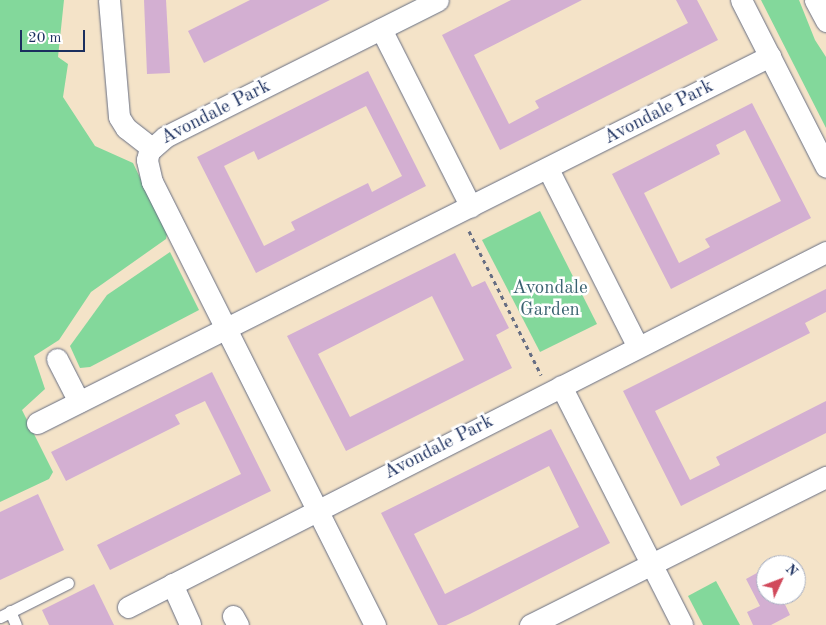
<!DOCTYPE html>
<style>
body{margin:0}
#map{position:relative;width:826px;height:625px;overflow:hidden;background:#f4e3c8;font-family:"Old Standard TT",serif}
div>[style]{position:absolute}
.green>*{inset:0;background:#83d89b}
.building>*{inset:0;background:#d3afd2}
.path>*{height:3px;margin-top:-1.5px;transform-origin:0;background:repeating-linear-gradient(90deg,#676e83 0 4px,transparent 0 8px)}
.roads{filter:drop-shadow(0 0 1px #676e83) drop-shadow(0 0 1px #676e83)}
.service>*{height:11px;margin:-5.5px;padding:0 5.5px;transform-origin:5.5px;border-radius:5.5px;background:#fff}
.minor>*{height:21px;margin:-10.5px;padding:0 10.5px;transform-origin:10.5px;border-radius:10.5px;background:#fff}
span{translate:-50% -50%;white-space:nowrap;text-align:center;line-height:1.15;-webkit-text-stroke:5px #fff;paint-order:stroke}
.street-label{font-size:19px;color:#1b2f5e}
.park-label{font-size:19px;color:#3a6270}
.north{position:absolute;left:756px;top:555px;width:50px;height:50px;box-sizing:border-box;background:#fff;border:1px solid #a4acbf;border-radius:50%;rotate:47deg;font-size:14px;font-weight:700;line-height:20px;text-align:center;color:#1b2f5e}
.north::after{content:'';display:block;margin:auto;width:18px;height:22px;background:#d1495b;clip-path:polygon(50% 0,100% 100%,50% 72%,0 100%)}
.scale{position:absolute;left:20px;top:30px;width:65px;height:22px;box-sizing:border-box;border:2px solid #1b2f5e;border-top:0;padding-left:6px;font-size:15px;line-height:18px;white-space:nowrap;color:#1b2f5e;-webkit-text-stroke:4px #fff;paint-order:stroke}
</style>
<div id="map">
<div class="green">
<div style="clip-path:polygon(0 0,64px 0,58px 57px,68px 64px,63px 97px,95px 146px,133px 163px,167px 234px,166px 239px,91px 292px,59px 340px,34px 356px,45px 389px,22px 410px,53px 472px,49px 479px,0 502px)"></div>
<div style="clip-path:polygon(761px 0,799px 0,815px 40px,826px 57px,826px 128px)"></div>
<div style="clip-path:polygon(540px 211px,597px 324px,540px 352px,482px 240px)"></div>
<div style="clip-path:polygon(170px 252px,199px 310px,90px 367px,80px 368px,70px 346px,107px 295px)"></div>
<div style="clip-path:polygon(716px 581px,740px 625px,703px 625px,688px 596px)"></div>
</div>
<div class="building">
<div style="clip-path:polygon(144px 0,166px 0,170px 73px,147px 74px)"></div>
<div style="clip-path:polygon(250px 0,330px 0,204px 63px,188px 31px)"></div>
<div style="clip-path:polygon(511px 0,582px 0,474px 55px,509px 124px,539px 108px,535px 101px,688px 23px,676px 0,697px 0,718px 40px,500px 150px,442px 35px)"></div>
<div style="clip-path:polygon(evenodd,368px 71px,426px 186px,256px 273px,197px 157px,368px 71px,366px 106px,402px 176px,372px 192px,368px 183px,340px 197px,291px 222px,295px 230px,264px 246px,224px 166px,254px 151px,258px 160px,366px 106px)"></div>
<div style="clip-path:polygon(evenodd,752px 103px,811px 218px,671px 289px,612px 174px,752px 103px,745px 130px,781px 201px,705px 239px,710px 247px,679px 263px,644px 193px,720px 154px,716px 145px,745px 130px)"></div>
<div style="clip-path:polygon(evenodd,455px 253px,472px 287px,485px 281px,509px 328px,496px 335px,512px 368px,346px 451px,287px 336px,455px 253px,432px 296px,464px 360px,350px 417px,318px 354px,432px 296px)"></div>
<div style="clip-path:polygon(826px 289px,826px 312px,805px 323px,810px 333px,655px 411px,690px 480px,720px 465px,716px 457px,826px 401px,826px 433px,681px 506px,623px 391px)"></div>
<div style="clip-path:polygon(212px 372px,271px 491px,110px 570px,97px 545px,241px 474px,225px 441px,205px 401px,175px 415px,180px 424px,66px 481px,51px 452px)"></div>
<div style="clip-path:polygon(evenodd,551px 429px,610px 543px,470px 614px,446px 625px,438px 625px,381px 513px,551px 429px,549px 466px,579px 527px,445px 594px,414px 534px,549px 466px)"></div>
<div style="clip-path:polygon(38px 494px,64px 550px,0 580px,0 512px)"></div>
<div style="clip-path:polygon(766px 568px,766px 595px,789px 595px,782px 598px,790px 615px,771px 625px,753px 625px,747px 612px,760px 606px,746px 579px)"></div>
<div style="clip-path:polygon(94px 584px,114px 625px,49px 625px,42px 610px)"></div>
</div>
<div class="path">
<div style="left:469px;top:231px;width:161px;rotate:63.4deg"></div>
</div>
<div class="roads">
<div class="service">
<div style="left:10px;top:611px;width:15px;rotate:67deg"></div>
<div style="left:0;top:617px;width:76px;rotate:-26.6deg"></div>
</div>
<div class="minor">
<div style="left:109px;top:0;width:117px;rotate:85.1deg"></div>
<div style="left:119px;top:117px;width:13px;rotate:58deg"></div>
<div style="left:126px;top:128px;width:33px;rotate:38deg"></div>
<div style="left:741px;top:0;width:187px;rotate:63deg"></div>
<div style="left:815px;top:0;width:24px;rotate:62deg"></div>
<div style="left:381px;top:29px;width:199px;rotate:63.2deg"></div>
<div style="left:548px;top:169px;width:199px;rotate:63.2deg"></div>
<div style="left:57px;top:359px;width:48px;rotate:62.9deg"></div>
<div style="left:561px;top:386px;width:268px;rotate:63.1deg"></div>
<div style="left:37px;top:423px;width:820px;rotate:-26.6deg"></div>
<div style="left:172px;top:584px;width:44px;rotate:65.8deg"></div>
<div style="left:128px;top:607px;width:783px;rotate:-26.96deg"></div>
<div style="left:233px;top:616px;width:10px;rotate:61deg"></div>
<div style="left:375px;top:625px;width:496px;rotate:-116.7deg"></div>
<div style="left:152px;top:182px;width:23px;rotate:-103deg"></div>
<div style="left:147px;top:160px;width:9px;rotate:-77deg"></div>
<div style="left:149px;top:151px;width:21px;rotate:-41deg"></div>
<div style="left:165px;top:137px;width:305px;rotate:-26.6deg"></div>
<div style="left:530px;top:625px;width:331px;rotate:-26.6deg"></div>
</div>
</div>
<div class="street-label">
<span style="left:216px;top:113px;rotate:-27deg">Avondale Park</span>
<span style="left:659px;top:113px;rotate:-27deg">Avondale Park</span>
<span style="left:439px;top:448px;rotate:-27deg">Avondale Park</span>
</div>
<div class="park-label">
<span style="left:550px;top:300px">Avondale<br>Garden</span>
</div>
<div class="north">N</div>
<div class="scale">20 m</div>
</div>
